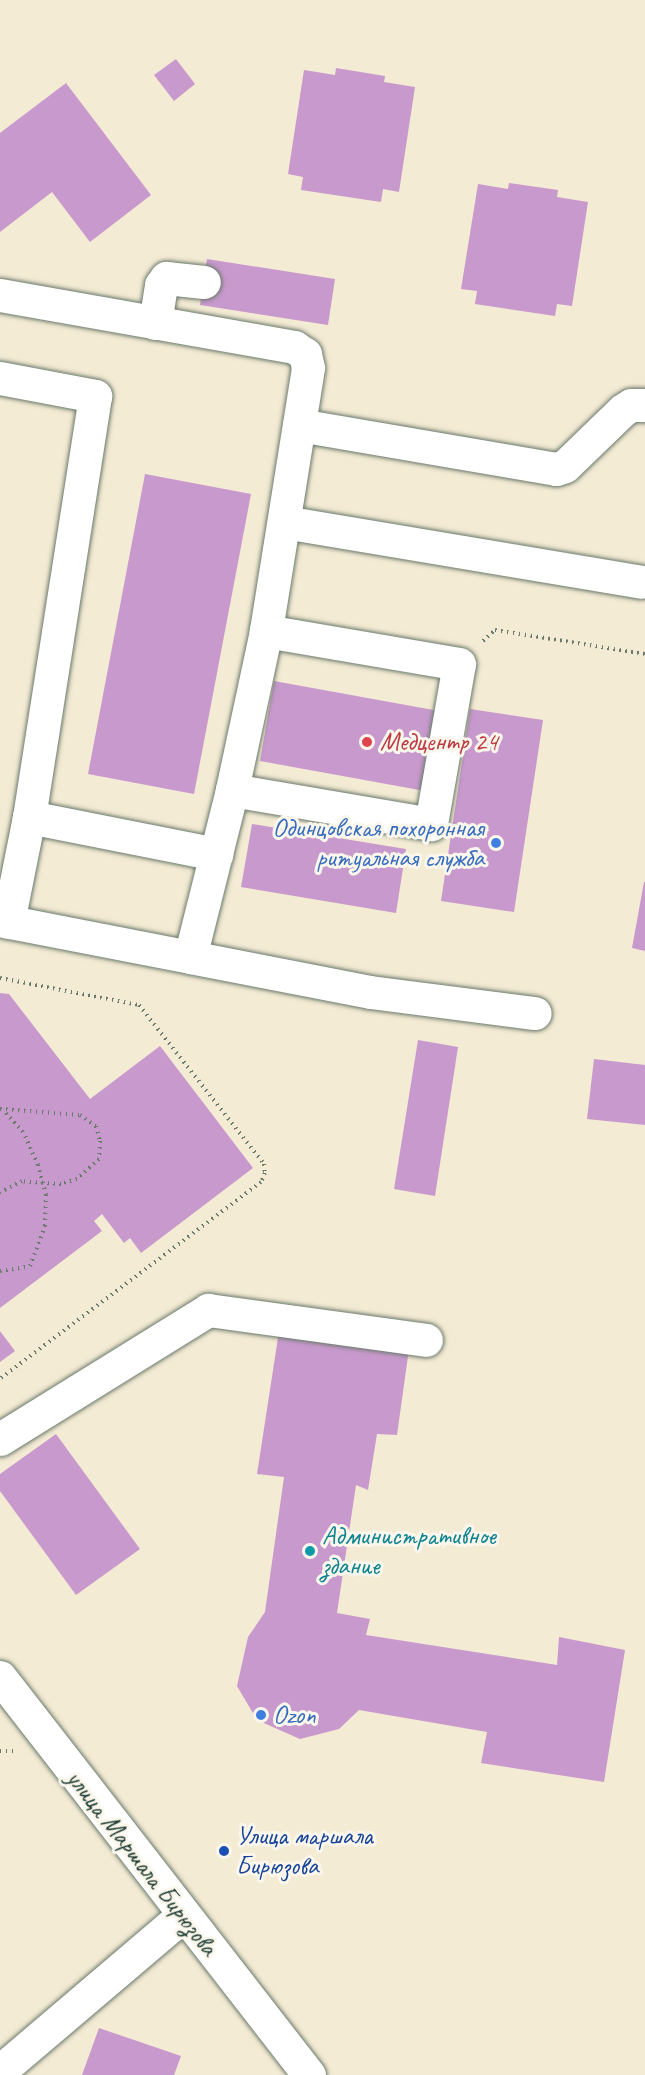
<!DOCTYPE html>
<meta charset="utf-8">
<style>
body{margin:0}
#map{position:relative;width:645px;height:2075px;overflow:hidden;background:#f4ebd4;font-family:Caveat,sans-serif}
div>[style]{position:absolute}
.building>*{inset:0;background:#c899cd}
.path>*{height:4px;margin-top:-2px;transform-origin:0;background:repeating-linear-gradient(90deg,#6a7a6c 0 1.5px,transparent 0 6px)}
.roads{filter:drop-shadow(0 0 2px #6a7a6c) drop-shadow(0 0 2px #6a7a6c)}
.minor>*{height:33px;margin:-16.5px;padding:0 16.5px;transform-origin:16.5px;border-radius:16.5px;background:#fff}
.dots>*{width:16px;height:16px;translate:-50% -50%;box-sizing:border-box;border:3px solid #fbf7ec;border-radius:50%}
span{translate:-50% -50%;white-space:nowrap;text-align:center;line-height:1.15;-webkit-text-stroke:6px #fbf7ec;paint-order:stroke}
.health-label{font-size:26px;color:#be3a42}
.left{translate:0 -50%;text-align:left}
.shop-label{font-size:26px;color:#366cbe}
.right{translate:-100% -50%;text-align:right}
.culture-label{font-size:26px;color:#0d838f}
.transit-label{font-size:26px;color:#164399}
.street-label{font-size:26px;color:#1f3d34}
</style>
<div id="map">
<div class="building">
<div style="clip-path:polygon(176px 59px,195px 84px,174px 101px,154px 75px)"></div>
<div style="clip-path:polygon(336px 68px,385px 76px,384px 82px,415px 87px,399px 192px,383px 189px,381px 202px,301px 190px,303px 177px,288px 174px,304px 70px,335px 75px)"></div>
<div style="clip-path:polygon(66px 83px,151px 195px,90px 242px,52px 192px,0 232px,0 133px)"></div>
<div style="clip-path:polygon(509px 183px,558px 190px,557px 197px,588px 202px,572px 306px,557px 304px,555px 316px,475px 304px,477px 291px,461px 289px,478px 184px,508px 189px)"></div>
<div style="clip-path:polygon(207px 259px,335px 279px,328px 325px,200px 305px)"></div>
<div style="clip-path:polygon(145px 474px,251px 494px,194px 794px,88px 774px)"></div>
<div style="clip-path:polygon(274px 681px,439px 711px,425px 791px,260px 761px)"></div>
<div style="clip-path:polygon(470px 709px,543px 720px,514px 912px,441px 901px)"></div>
<div style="clip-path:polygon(252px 824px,406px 849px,396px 913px,241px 887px)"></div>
<div style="clip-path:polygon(644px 882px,645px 882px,645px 951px,632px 948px)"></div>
<div style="clip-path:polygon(0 993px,9px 994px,90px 1099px,160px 1046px,253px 1168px,141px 1253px,130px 1238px,124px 1243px,102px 1214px,94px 1221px,102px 1231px,0 1308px)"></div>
<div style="clip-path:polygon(418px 1040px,458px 1047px,435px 1196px,394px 1189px)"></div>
<div style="clip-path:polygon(594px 1059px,645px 1065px,645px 1125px,587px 1119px)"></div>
<div style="clip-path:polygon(0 1331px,15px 1351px,0 1362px)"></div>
<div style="clip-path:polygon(279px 1331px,409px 1349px,397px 1435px,377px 1434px,368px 1490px,356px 1485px,337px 1613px,370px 1619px,366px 1635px,557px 1665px,559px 1637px,625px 1650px,604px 1782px,481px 1763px,487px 1732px,359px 1710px,339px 1729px,300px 1739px,257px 1720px,237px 1686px,248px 1637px,265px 1612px,284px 1477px,257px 1474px)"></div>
<div style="clip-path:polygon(56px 1434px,140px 1549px,76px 1595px,0 1491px,0 1474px)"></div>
<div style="clip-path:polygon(99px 2028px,181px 2056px,174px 2075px,82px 2075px)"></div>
</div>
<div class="path">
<div style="left:483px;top:641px;width:16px;rotate:-43deg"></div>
<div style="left:495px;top:630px;width:152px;rotate:9.1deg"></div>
<div style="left:0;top:978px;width:142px;rotate:11deg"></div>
<div style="left:139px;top:1005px;width:202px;rotate:51.8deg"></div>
<div style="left:264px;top:1164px;width:9px;rotate:84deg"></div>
<div style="left:265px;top:1173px;width:10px;rotate:114deg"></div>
<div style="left:261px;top:1182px;width:327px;rotate:143deg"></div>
<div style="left:0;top:1109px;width:80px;rotate:4.3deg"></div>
<div style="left:80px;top:1115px;width:19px;rotate:35deg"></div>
<div style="left:96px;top:1126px;width:16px;rotate:75deg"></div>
<div style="left:100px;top:1141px;width:18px;rotate:93deg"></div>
<div style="left:99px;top:1159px;width:30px;rotate:138deg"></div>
<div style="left:77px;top:1179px;width:17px;rotate:163deg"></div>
<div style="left:61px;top:1184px;width:39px;rotate:-176deg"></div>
<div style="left:22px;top:1181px;width:25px;rotate:153deg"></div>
<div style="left:0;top:1271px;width:30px;rotate:-9deg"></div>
<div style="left:30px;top:1266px;width:43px;rotate:-69.4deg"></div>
<div style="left:45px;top:1226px;width:31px;rotate:-88deg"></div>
<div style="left:46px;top:1195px;width:31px;rotate:-105deg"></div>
<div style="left:38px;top:1165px;width:36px;rotate:-114deg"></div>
<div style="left:23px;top:1132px;width:30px;rotate:-132deg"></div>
<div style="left:0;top:1751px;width:14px"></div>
</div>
<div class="roads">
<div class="minor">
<div style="left:0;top:295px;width:299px;rotate:10deg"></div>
<div style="left:294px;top:347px;width:13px;rotate:32deg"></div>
<div style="left:305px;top:354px;width:14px;rotate:78deg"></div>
<div style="left:308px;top:368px;width:266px;rotate:99.1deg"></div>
<div style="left:266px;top:631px;width:163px;rotate:102.1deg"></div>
<div style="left:232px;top:790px;width:172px;rotate:104.1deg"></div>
<div style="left:190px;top:957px;width:194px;rotate:-169deg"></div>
<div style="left:155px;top:323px;width:38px;rotate:-81deg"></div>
<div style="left:161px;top:285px;width:9px;rotate:-54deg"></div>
<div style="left:166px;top:278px;width:38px;rotate:6deg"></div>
<div style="left:0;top:378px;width:97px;rotate:10.7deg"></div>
<div style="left:95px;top:396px;width:426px;rotate:98.9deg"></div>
<div style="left:29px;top:817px;width:107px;rotate:101.3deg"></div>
<div style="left:299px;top:425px;width:261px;rotate:9.7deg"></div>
<div style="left:556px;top:469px;width:9px;rotate:-18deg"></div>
<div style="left:565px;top:466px;width:81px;rotate:-44deg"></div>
<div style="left:623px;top:410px;width:9px;rotate:-32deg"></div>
<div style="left:631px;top:405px;width:14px"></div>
<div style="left:284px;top:522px;width:362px;rotate:9.5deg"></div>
<div style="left:232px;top:790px;width:202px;rotate:9.7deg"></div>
<div style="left:431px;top:824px;width:162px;rotate:-80.1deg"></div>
<div style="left:459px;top:664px;width:196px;rotate:-170.3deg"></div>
<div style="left:29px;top:817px;width:191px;rotate:11.2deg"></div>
<div style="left:190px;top:957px;width:183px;rotate:11deg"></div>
<div style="left:370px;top:992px;width:166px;rotate:7.3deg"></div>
<div style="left:0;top:1439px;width:245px;rotate:-31.8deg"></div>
<div style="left:208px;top:1310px;width:220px;rotate:7.8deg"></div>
<div style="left:0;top:1677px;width:504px;rotate:52.17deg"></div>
<div style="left:0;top:2071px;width:239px;rotate:-40.4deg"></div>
</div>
</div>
<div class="dots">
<div style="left:367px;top:742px;background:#e0444e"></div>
<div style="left:496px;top:843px;background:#3f7fe0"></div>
<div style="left:310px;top:1551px;background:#0f9aa8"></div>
<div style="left:261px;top:1715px;background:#3f7fe0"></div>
<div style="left:224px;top:1851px;background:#1a4fb4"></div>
</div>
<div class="health-label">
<span class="left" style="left:380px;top:742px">Медцентр 24</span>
</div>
<div class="shop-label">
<span class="right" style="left:484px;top:843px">Одинцовская похоронная<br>ритуальная служба</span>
<span class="left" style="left:273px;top:1715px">Ozon</span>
</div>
<div class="culture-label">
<span class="left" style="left:322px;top:1551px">Административное<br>здание</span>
</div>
<div class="transit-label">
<span class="left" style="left:236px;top:1851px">Улица маршала<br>Бирюзова</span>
</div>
<div class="street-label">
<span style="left:142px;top:1863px;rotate:52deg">улица Маршала Бирюзова</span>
</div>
</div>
